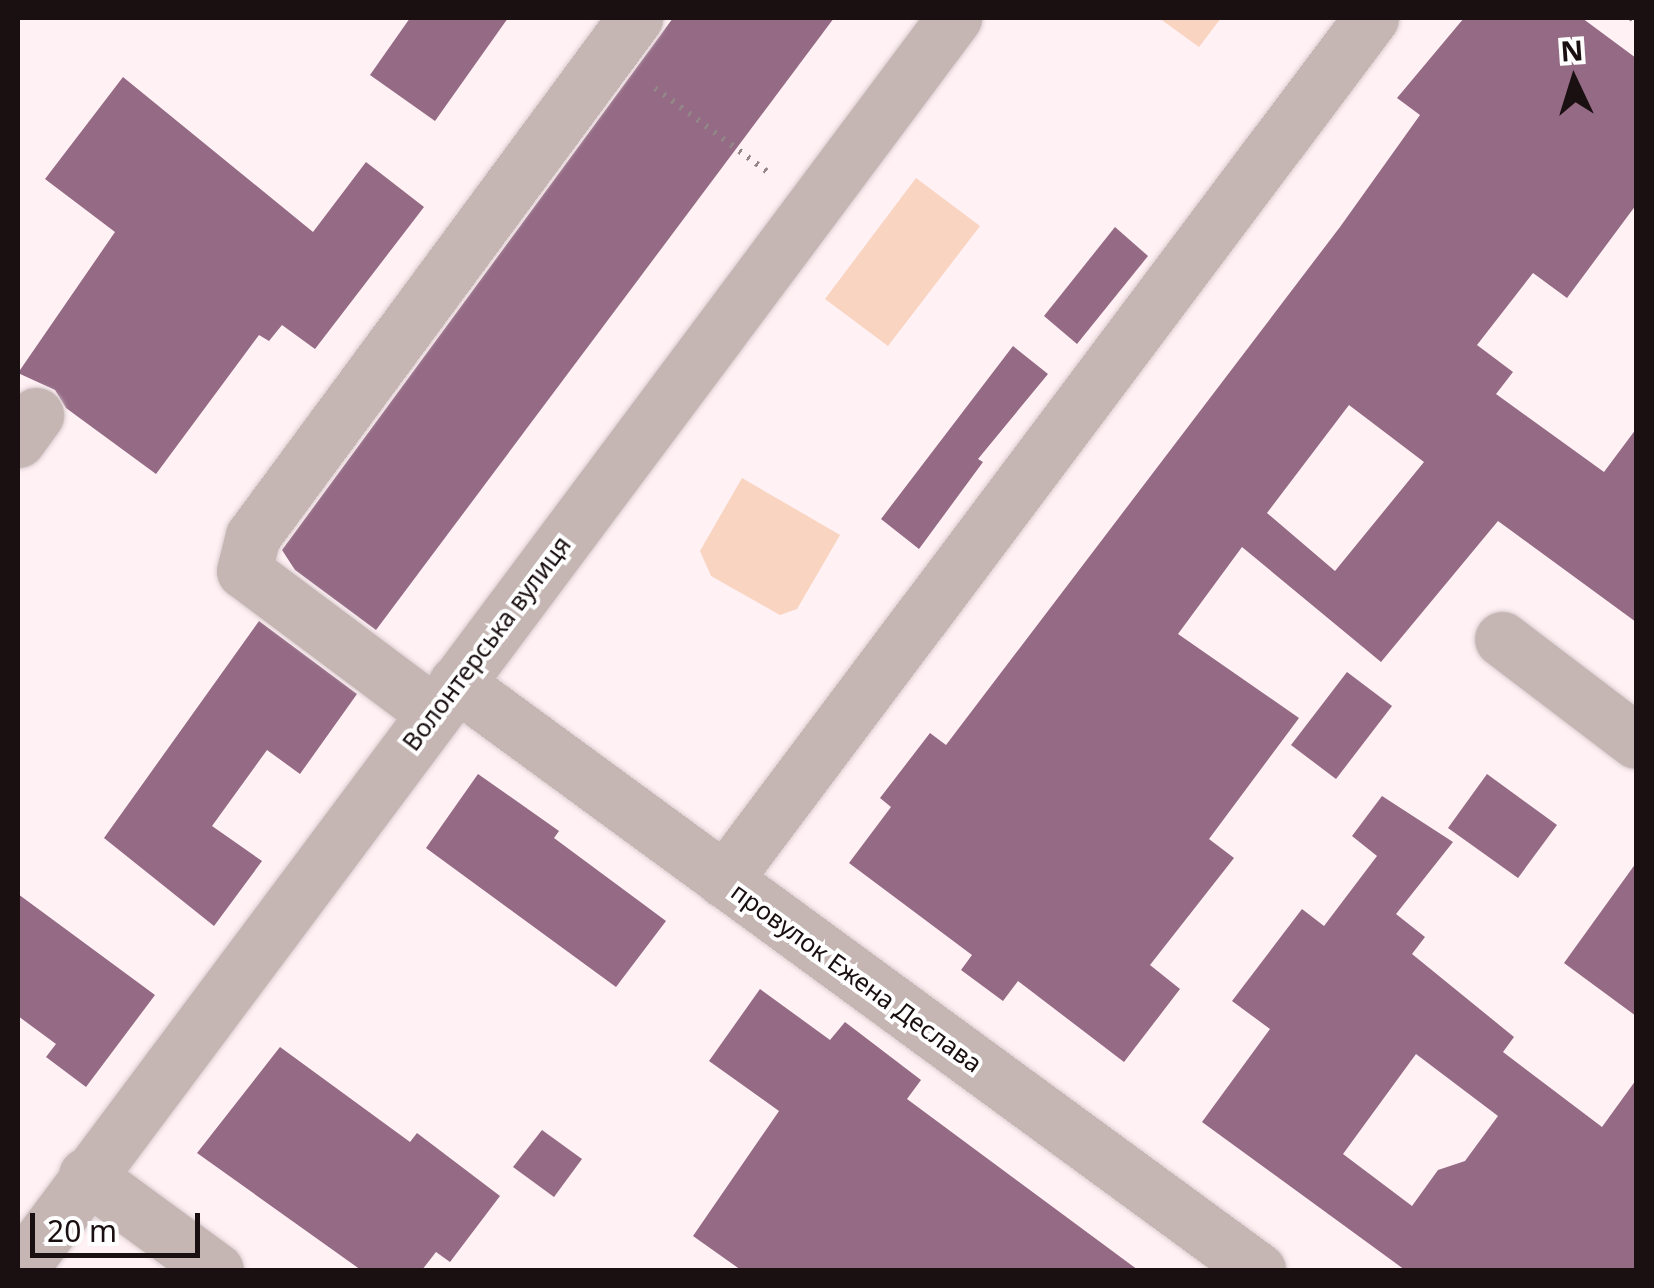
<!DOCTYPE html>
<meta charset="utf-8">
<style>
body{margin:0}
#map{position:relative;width:1654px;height:1288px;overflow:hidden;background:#fff1f4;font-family:"Noto Sans",sans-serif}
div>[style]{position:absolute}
.green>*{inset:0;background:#f9d4c1}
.building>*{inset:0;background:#946a85}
.path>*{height:6px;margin-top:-3px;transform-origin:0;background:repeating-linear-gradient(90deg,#928688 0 2.5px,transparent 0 10.5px)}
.roads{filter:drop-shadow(0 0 2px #dacdd0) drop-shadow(0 0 2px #dacdd0)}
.minor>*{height:55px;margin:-27.5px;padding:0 27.5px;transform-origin:27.5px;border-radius:27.5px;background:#c5b6b4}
span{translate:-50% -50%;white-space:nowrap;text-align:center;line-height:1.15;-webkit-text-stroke:8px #fff;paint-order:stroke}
.street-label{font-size:25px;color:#1a0f11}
.frame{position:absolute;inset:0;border:20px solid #1a0f11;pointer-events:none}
.north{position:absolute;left:1524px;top:30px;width:100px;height:100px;-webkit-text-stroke:8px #fff;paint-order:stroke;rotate:356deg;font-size:28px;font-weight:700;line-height:40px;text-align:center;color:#1a0f11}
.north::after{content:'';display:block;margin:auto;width:35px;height:45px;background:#1a0f11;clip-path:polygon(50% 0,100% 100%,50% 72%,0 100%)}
.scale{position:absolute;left:30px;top:1213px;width:170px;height:45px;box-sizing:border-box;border:5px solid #1a0f11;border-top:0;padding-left:12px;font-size:30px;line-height:35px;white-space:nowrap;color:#1a0f11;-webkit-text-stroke:8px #fff;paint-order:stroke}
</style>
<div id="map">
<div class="green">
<div style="clip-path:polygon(1159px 18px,1221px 18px,1199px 47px)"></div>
<div style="clip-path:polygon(916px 178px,980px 226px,888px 346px,825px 299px)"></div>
<div style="clip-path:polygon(742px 478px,840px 535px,797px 609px,780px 615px,711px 576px,700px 551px)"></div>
</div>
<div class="building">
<div style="clip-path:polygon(410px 18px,508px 18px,435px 121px,370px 75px)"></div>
<div style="clip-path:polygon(673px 18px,834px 18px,376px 630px,295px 570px,282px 550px)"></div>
<div style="clip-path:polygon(evenodd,1464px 18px,1582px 18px,1636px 58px,1636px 205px,1567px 298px,1533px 273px,1477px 345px,1513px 372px,1496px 394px,1604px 472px,1636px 429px,1636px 622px,1498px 521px,1381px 662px,1242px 547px,1178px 634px,1299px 718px,1209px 839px,1234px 858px,1150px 965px,1180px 989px,1124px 1062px,1018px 981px,1003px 1001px,961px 970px,972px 955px,849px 863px,891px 807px,880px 798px,930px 733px,946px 745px,1340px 227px,1420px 115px,1397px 98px,1464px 18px,1349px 405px,1424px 462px,1335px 571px,1267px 513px,1349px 405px)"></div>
<div style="clip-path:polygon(123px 77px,313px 232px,366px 162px,424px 207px,315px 349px,282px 325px,269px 341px,259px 335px,156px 474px,66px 408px,55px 390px,18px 373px,115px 232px,45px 179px)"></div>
<div style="clip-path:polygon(1115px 227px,1148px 256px,1077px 344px,1044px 316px)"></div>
<div style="clip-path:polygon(1013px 346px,1048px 374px,978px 459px,983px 462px,919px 549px,881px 519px)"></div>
<div style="clip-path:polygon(259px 621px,357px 694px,300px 774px,267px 750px,212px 826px,262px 861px,214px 926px,104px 838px)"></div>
<div style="clip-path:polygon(1347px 672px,1392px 706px,1336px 779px,1291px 745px)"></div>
<div style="clip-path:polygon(478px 774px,559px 831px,554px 838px,666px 921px,616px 987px,426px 848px)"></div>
<div style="clip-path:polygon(1487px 774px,1557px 825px,1518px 878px,1448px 828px)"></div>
<div style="clip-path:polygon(evenodd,1382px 796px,1453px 842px,1396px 914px,1425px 937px,1412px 954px,1514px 1037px,1503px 1052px,1602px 1127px,1636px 1080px,1636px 1270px,1405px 1270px,1202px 1122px,1270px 1029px,1232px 1001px,1302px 909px,1324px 926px,1377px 856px,1352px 836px,1382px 796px,1416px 1054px,1498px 1116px,1465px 1161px,1438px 1170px,1412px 1206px,1343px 1154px,1416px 1054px)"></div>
<div style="clip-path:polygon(1636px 863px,1636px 1016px,1564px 963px)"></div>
<div style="clip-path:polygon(18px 894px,155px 995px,86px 1087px,46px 1057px,56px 1044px,18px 1016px)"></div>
<div style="clip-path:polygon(760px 989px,830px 1040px,845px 1022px,921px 1080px,907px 1099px,1138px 1270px,741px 1270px,693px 1236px,779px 1111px,709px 1061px)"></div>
<div style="clip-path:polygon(280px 1047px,410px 1142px,417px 1133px,500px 1196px,450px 1262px,436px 1252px,422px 1270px,361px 1270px,197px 1153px)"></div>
<div style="clip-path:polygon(542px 1130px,582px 1159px,554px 1197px,513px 1167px)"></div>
</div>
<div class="path">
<div style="left:1631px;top:18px;width:6px;rotate:39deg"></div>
<div style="left:655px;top:88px;width:142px;rotate:36.7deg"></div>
</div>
<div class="roads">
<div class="minor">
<div style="left:18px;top:440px;width:31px;rotate:-54deg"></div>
<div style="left:1502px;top:639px;width:168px;rotate:37.3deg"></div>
<div style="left:456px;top:683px;width:994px;rotate:36.2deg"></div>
<div style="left:434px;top:713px;width:237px;rotate:-143.2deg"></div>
<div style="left:244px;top:571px;width:36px;rotate:-76deg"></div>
<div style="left:253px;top:536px;width:644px;rotate:-53.59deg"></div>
<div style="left:724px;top:880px;width:1078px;rotate:-53.11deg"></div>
<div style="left:86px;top:1175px;width:161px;rotate:36.2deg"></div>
<div style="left:19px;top:1270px;width:1563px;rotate:-53.25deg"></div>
</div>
</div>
<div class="street-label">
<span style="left:486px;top:643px;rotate:-53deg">Волонтерська вулиця</span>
<span style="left:857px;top:977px;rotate:36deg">провулок Ежена Деслава</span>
</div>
<div class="frame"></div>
<div class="north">N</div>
<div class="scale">20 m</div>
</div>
